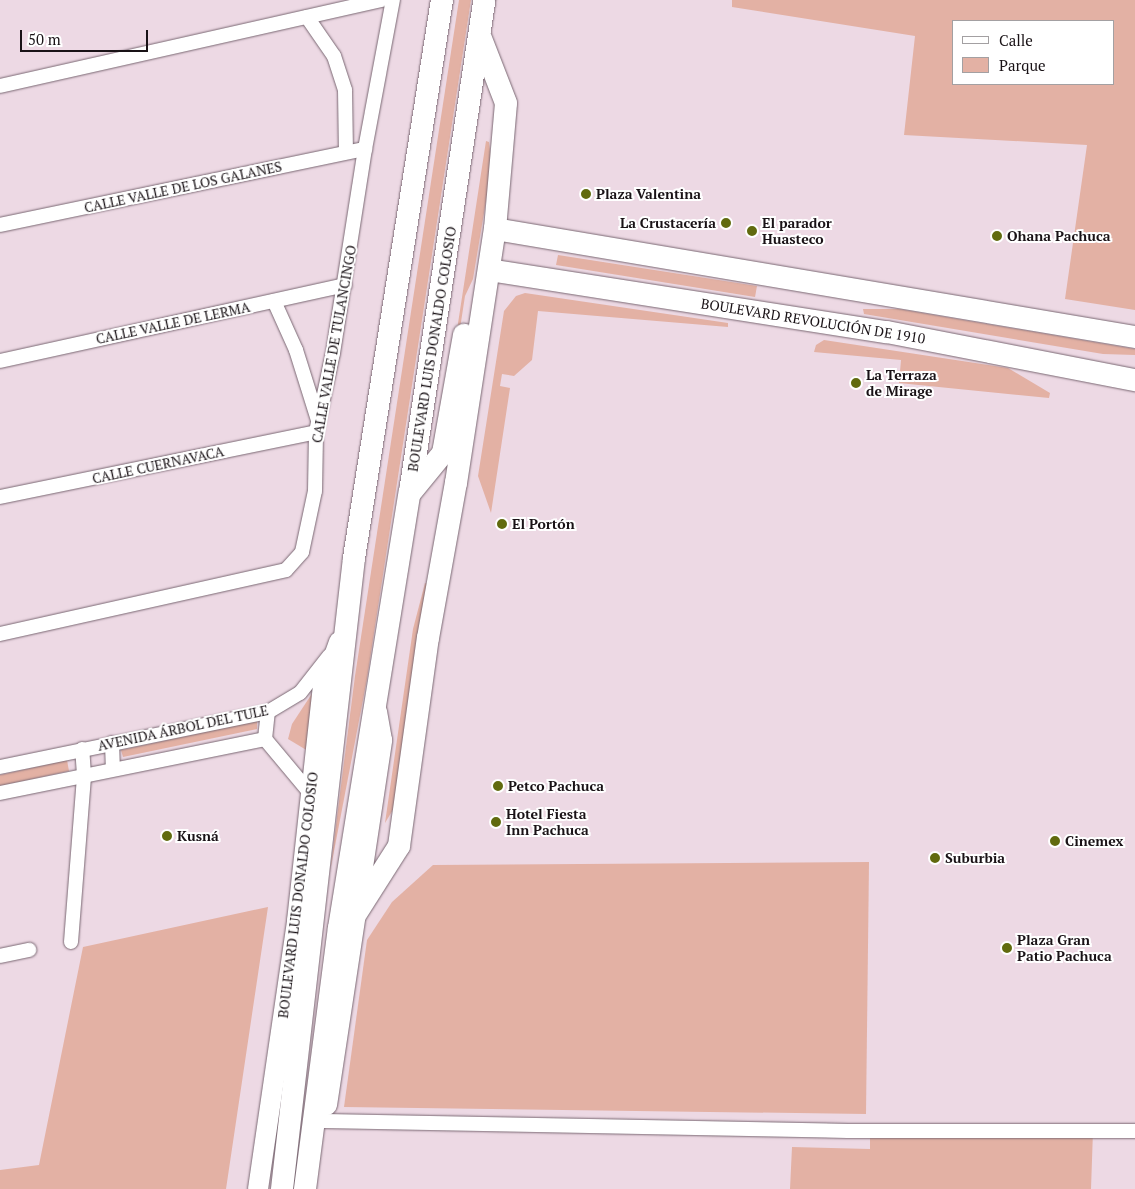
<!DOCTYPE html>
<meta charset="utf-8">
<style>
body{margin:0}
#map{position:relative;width:1135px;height:1189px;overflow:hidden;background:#edd9e4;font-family:"PT Serif",serif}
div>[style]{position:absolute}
.green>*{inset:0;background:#e3b1a4}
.roads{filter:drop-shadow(0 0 1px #7a6873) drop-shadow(0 0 1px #7a6873)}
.minor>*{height:14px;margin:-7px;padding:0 7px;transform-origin:7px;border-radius:7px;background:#fff}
.secondary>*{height:20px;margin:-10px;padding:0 10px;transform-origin:10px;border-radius:10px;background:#fff}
.primary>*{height:22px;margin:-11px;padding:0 11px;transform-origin:11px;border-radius:11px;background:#fff}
.dots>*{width:14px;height:14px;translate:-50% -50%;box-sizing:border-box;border:2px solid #fff;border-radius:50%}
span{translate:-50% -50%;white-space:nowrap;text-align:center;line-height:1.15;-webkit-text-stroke:4px #fff;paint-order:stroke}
.street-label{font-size:14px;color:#191216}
.poi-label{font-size:14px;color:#191216;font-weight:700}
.left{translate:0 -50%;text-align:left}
.right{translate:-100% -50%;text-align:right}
.legend{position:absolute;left:952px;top:20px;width:162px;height:65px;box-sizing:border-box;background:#fff;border:1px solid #a3a0a2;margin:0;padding:6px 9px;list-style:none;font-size:15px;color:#191216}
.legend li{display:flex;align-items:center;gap:10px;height:25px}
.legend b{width:25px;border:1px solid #a3a0a2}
.scale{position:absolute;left:20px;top:30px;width:128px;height:22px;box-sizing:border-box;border:2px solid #191216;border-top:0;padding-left:6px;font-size:15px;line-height:18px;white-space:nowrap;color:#191216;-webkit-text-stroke:4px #fff;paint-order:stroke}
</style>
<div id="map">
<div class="green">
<div style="clip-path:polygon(459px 0,471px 0,367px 679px,330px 872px,355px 676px)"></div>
<div style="clip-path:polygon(evenodd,732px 0,1135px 0,1135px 310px,1065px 299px,1087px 145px,904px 135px,915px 36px,732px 7px,732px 0,954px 21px,1114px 21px,1114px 84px,954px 84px,954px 21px)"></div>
<div style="clip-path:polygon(486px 141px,489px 142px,492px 165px,473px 279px,465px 296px,446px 420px,443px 421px)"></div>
<div style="clip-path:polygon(558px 255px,757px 286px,755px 297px,556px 265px)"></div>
<div style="clip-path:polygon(525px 293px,728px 323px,728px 327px,538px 311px,532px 360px,514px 376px,502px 374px,500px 386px,510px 388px,491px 513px,478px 476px,504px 311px,516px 296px)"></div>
<div style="clip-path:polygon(863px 309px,899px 309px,1135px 349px,1135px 355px,1103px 354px,864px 314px)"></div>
<div style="clip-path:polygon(824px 340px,1008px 368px,1050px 393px,1049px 398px,899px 383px,901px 360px,814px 352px,816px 345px)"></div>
<div style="clip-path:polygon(425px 583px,428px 584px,394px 808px,385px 823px,413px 629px)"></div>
<div style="clip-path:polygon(313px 692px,308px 751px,288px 739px,292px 724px)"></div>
<div style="clip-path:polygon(257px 721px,257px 729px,123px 757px,121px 750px)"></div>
<div style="clip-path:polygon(67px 760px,69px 771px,0 786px,0 775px)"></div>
<div style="clip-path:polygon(869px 862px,866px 1114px,344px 1107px,367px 940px,392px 902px,433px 865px)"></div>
<div style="clip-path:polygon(268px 907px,226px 1189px,0 1189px,0 1170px,39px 1165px,83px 947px)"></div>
<div style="clip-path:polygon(870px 1129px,1093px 1131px,1091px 1189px,790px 1189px,792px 1147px,870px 1149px)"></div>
</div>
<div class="roads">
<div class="minor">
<div style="left:307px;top:17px;width:47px;rotate:55.3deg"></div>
<div style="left:334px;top:56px;width:36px;rotate:72deg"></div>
<div style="left:345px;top:90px;width:62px;rotate:89.1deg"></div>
<div style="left:0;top:86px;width:391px;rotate:-12.7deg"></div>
<div style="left:0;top:225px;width:373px;rotate:-11.8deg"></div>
<div style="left:274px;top:301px;width:54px;rotate:65.8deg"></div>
<div style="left:296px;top:350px;width:73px;rotate:72.6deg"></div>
<div style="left:0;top:361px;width:353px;rotate:-12.4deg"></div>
<div style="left:0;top:497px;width:323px;rotate:-11.6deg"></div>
<div style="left:0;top:634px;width:293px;rotate:-12.6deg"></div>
<div style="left:286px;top:570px;width:24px;rotate:-48deg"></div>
<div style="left:302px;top:552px;width:62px;rotate:-78deg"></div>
<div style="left:315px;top:491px;width:59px;rotate:-89deg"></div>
<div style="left:316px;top:432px;width:81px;rotate:-77.9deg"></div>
<div style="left:333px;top:353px;width:206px;rotate:-81.1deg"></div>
<div style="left:365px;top:149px;width:152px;rotate:-79.4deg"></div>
<div style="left:265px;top:739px;width:27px;rotate:-84deg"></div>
<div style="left:112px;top:743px;width:26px;rotate:88deg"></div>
<div style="left:0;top:767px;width:274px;rotate:-11.6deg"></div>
<div style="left:268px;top:712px;width:37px;rotate:-31deg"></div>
<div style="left:300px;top:693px;width:47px;rotate:-51.9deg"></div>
<div style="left:0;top:793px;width:270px;rotate:-11.5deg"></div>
<div style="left:265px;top:739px;width:72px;rotate:50.1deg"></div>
<div style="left:71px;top:942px;width:168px;rotate:-85.5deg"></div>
<div style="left:84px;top:775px;width:26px;rotate:-94deg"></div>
<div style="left:0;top:956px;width:30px;rotate:-12deg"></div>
<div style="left:324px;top:1121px;width:524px;rotate:1.09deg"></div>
<div style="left:848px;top:1131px;width:287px"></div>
</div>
<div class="secondary">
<div style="left:327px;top:1105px;width:369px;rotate:-81.4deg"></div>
<div style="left:382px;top:740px;width:29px;rotate:-100deg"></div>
<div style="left:258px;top:1189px;width:271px;rotate:-81.7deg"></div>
<div style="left:297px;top:921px;width:235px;rotate:-83.7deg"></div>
<div style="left:323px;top:687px;width:48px;rotate:-70.4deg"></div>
</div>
<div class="primary">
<div style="left:495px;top:229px;width:649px;rotate:9.58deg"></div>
<div style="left:489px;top:270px;width:403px;rotate:8.9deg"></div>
<div style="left:887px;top:332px;width:253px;rotate:11deg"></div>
<div style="left:411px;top:492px;width:50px;rotate:-50.6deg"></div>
<div style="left:443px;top:453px;width:120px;rotate:-79.9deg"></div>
<div style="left:357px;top:912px;width:78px;rotate:-57.5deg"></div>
<div style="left:399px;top:846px;width:210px;rotate:-82.1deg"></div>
<div style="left:428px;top:638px;width:158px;rotate:-79.8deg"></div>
<div style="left:456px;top:483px;width:257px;rotate:-81.3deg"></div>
<div style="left:495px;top:229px;width:126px;rotate:-85deg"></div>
<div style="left:506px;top:103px;width:72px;rotate:-111.2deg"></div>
<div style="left:282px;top:1189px;width:635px;rotate:-83.49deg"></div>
<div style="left:354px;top:558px;width:565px;rotate:-81.04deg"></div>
<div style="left:305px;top:1189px;width:263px;rotate:-82.6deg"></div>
<div style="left:339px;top:928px;width:442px;rotate:-80.8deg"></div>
<div style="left:410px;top:492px;width:498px;rotate:-81.4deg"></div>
</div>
</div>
<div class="dots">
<div style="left:586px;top:194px;background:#616a0e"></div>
<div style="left:726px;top:223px;background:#616a0e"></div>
<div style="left:752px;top:231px;background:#616a0e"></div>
<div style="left:997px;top:236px;background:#616a0e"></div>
<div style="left:856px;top:383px;background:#616a0e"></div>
<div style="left:502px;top:524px;background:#616a0e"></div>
<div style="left:498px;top:786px;background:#616a0e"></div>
<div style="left:496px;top:822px;background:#616a0e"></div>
<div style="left:167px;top:836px;background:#616a0e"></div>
<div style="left:1055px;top:841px;background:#616a0e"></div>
<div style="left:935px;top:858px;background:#616a0e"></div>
<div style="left:1007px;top:948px;background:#616a0e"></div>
</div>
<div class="street-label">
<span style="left:183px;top:187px;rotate:-12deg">CALLE VALLE DE LOS GALANES</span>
<span style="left:813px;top:321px;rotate:9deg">BOULEVARD REVOLUCIÓN DE 1910</span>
<span style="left:173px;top:323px;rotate:-12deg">CALLE VALLE DE LERMA</span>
<span style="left:334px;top:344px;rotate:-80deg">CALLE VALLE DE TULANCINGO</span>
<span style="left:432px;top:349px;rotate:-81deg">BOULEVARD LUIS DONALDO COLOSIO</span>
<span style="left:158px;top:465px;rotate:-12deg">CALLE CUERNAVACA</span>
<span style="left:183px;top:728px;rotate:-12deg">AVENIDA ÁRBOL DEL TULE</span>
<span style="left:298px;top:895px;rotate:-83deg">BOULEVARD LUIS DONALDO COLOSIO</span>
</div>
<div class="poi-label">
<span class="left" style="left:596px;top:194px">Plaza Valentina</span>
<span class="right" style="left:716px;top:223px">La Crustacería</span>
<span class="left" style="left:762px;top:231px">El parador<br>Huasteco</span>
<span class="left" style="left:1007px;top:236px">Ohana Pachuca</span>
<span class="left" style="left:866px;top:383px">La Terraza<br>de Mirage</span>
<span class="left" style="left:512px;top:524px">El Portón</span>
<span class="left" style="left:508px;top:786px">Petco Pachuca</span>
<span class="left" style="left:506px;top:822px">Hotel Fiesta<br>Inn Pachuca</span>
<span class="left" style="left:177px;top:836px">Kusná</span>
<span class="left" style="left:1065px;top:841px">Cinemex</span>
<span class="left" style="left:945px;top:858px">Suburbia</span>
<span class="left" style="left:1017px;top:948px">Plaza Gran<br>Patio Pachuca</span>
</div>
<ul class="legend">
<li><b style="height:6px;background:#fff"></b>Calle</li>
<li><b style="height:14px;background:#e3b1a4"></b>Parque</li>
</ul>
<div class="scale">50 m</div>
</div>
